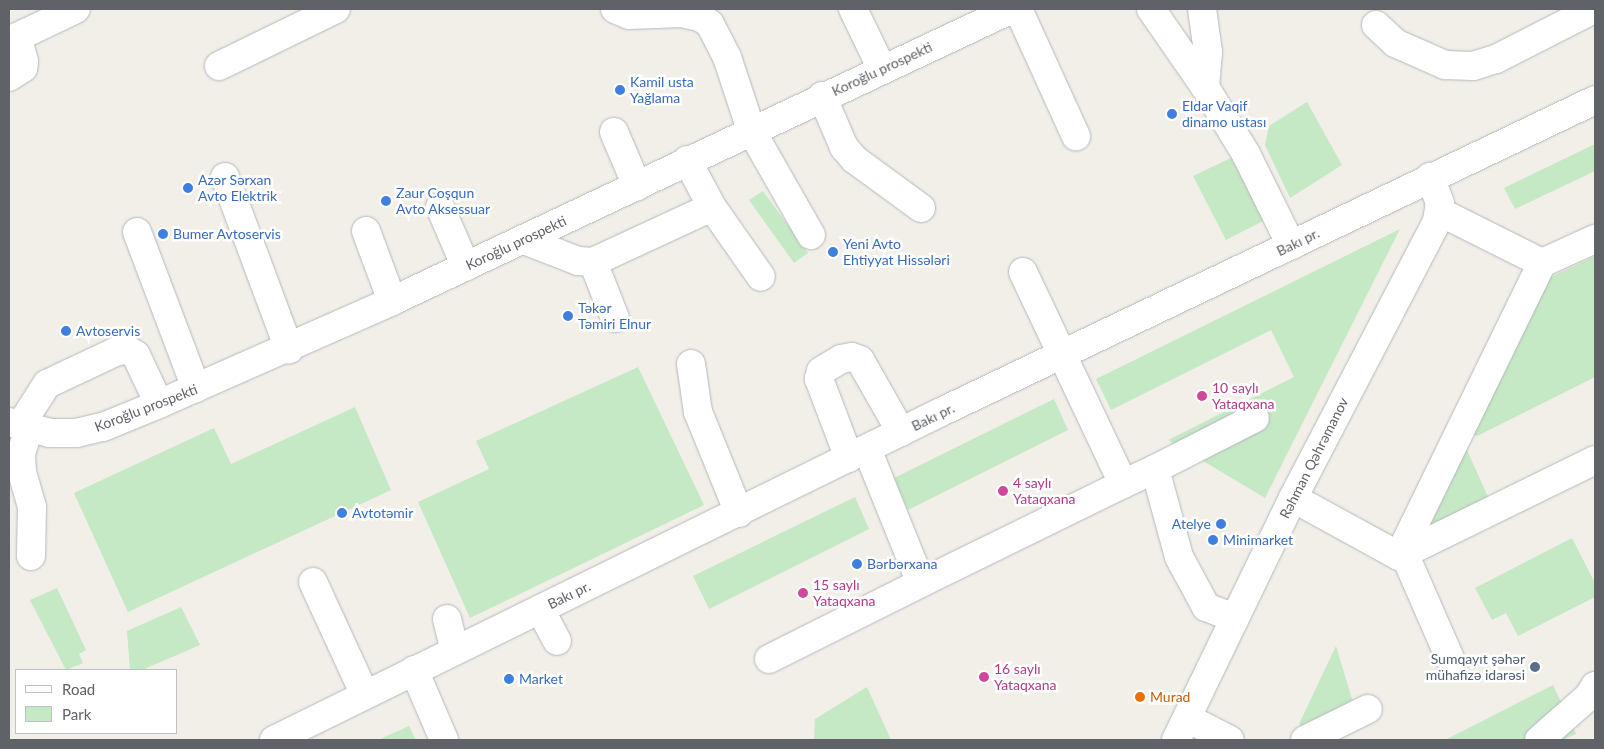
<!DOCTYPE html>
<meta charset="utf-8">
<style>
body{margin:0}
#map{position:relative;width:1604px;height:749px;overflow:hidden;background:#f1efe8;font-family:Lato,sans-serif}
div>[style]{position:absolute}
.green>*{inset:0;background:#c5e8c5}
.roads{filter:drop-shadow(0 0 1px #b5b8bc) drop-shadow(0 0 1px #b5b8bc)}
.minor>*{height:28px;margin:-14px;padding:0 14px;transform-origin:14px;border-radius:14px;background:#fff}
.dots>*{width:14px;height:14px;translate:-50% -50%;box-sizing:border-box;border:2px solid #fff;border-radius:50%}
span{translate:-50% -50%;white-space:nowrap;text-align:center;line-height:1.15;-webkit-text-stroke:5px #fff;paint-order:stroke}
.street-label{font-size:14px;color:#5f6368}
.shop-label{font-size:14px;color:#366cbe}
.left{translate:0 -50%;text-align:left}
.right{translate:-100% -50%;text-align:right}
.hotel-label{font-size:14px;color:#b23c85}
.service-label{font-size:14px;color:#4e5e75}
.food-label{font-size:14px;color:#c56008}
.frame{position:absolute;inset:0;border:10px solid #5f6368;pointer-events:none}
.legend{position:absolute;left:15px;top:669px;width:162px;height:65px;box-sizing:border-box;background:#fff;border:1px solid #bfc1c3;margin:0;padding:6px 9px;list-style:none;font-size:15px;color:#5f6368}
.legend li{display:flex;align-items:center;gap:10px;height:25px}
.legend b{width:25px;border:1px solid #bfc1c3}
</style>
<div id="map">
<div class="green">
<div style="clip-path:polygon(1307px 102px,1342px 165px,1290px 198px,1265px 145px,1269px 126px)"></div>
<div style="clip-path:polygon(1595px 144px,1595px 171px,1515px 209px,1504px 188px)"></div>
<div style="clip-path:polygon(1231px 158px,1265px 220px,1226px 240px,1193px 176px)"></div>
<div style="clip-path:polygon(763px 191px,808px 253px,794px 263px,749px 200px)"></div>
<div style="clip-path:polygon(1400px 229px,1265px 498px,1168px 440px,1294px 377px,1271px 330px,1111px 410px,1096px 379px)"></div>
<div style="clip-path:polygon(1595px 256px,1595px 377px,1477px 436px,1463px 429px,1534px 285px)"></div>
<div style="clip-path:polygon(638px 367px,704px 505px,470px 618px,418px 502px,489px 469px,476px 441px)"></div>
<div style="clip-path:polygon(1054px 399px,1068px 430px,908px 510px,894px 478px)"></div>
<div style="clip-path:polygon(355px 407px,391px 490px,128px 612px,74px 493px,214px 428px,231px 464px)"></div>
<div style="clip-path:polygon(1456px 446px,1467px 450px,1492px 506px,1406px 547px)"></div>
<div style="clip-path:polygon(855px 497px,869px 529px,709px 609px,693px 576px)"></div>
<div style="clip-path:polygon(1572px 538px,1595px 583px,1595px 597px,1518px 636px,1506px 613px,1492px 620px,1475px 588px)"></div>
<div style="clip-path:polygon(57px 588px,86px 650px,79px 654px,83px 663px,66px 670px,30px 600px)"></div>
<div style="clip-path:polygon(181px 607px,200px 645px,142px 670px,130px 670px,127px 631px)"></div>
<div style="clip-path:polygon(1336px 646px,1355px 709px,1309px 731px,1299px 724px)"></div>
<div style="clip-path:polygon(1553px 685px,1576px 734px,1563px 740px,1445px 740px)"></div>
<div style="clip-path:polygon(867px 687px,891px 740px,814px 740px,815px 719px)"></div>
<div style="clip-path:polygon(409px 726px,416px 740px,378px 740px)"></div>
</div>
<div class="roads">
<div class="minor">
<div style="left:615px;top:9px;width:15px;rotate:23deg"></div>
<div style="left:629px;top:15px;width:53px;rotate:-2.2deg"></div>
<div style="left:682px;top:13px;width:18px;rotate:13deg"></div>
<div style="left:700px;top:17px;width:12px;rotate:35deg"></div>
<div style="left:710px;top:24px;width:37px;rotate:63deg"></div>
<div style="left:727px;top:57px;width:77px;rotate:71.8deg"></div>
<div style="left:751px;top:130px;width:121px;rotate:60.3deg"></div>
<div style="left:853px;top:9px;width:67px;rotate:64.2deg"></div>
<div style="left:1018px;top:9px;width:140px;rotate:65.5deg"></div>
<div style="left:1151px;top:9px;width:95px;rotate:55.3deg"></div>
<div style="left:1205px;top:87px;width:35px;rotate:-85deg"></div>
<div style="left:1208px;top:52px;width:43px;rotate:-97.9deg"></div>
<div style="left:1376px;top:25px;width:26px;rotate:43deg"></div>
<div style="left:1395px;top:43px;width:55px;rotate:23.7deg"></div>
<div style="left:1445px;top:65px;width:28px;rotate:2deg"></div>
<div style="left:1473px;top:66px;width:24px;rotate:-17deg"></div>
<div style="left:1496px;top:59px;width:110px;rotate:-27deg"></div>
<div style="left:9px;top:41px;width:74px;rotate:-25.5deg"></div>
<div style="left:219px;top:66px;width:130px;rotate:-26deg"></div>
<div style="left:9px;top:77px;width:17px;rotate:-33deg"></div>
<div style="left:23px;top:68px;width:7px;rotate:-82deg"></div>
<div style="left:24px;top:61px;width:25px;rotate:-106deg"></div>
<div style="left:1205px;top:87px;width:79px;rotate:58.5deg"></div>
<div style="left:1246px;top:154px;width:102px;rotate:63.7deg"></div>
<div style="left:822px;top:96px;width:56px;rotate:66.7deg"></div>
<div style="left:844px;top:147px;width:16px;rotate:50deg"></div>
<div style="left:854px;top:159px;width:83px;rotate:36.2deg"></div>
<div style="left:614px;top:132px;width:59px;rotate:66.9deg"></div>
<div style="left:687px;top:160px;width:53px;rotate:62deg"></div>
<div style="left:712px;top:207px;width:85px;rotate:55deg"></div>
<div style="left:225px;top:177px;width:184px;rotate:69.6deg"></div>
<div style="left:440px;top:207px;width:65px;rotate:66.6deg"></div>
<div style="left:1440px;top:212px;width:114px;rotate:26.6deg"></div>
<div style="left:1542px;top:263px;width:58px;rotate:-24.4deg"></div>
<div style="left:366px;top:231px;width:75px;rotate:69.6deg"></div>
<div style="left:137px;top:232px;width:167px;rotate:69.3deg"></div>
<div style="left:524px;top:240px;width:58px;rotate:21.3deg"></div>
<div style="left:578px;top:261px;width:15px;rotate:4deg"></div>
<div style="left:593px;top:262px;width:131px;rotate:-24.8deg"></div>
<div style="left:593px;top:262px;width:60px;rotate:68.6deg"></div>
<div style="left:1023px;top:272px;width:234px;rotate:64.7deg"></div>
<div style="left:1123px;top:484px;width:35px;rotate:-25deg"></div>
<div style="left:1155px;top:469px;width:91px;rotate:74.7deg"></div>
<div style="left:1179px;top:557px;width:57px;rotate:61.6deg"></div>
<div style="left:1206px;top:607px;width:31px;rotate:21deg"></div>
<div style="left:691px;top:364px;width:49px;rotate:81.7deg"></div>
<div style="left:698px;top:412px;width:109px;rotate:67.9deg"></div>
<div style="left:9px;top:422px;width:42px;rotate:15deg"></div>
<div style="left:50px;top:433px;width:26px"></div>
<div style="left:76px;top:433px;width:28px;rotate:-13deg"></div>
<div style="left:103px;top:427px;width:61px;rotate:-22.3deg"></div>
<div style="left:159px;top:404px;width:255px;rotate:-23.8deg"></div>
<div style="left:392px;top:301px;width:685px;rotate:-25.22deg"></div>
<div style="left:20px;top:426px;width:50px;rotate:-57.3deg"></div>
<div style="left:47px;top:384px;width:77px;rotate:-25.2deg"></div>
<div style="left:117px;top:351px;width:11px;rotate:-5deg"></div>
<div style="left:128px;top:350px;width:9px;rotate:32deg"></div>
<div style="left:136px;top:355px;width:54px;rotate:64.9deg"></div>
<div style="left:29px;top:429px;width:26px;rotate:108deg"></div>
<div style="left:21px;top:454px;width:18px;rotate:87deg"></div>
<div style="left:22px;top:472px;width:36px;rotate:74deg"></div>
<div style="left:32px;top:507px;width:49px;rotate:91.2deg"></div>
<div style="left:867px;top:449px;width:144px;rotate:68.1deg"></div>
<div style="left:921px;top:583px;width:225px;rotate:-26.1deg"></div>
<div style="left:849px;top:458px;width:85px;rotate:-110.8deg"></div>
<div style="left:819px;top:379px;width:8px;rotate:-76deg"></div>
<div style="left:821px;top:371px;width:23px;rotate:-31deg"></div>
<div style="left:841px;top:359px;width:11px;rotate:-10deg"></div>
<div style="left:852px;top:357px;width:9px;rotate:21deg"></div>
<div style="left:860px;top:360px;width:83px;rotate:60.3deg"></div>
<div style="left:1155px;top:469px;width:112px;rotate:-27deg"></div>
<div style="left:1293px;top:498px;width:121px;rotate:28.7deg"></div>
<div style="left:1399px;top:556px;width:218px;rotate:-26.1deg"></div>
<div style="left:1404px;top:553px;width:122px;rotate:66.4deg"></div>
<div style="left:1399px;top:556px;width:326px;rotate:-64deg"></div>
<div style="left:313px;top:582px;width:124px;rotate:65.3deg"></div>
<div style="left:540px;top:609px;width:36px;rotate:62deg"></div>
<div style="left:447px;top:619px;width:32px;rotate:76deg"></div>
<div style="left:769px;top:659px;width:170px;rotate:-26.6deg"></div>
<div style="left:414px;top:670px;width:76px;rotate:66.8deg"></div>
<div style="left:1187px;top:718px;width:48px;rotate:27.1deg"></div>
<div style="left:274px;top:740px;width:743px;rotate:-26.19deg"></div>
<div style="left:941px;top:412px;width:725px;rotate:-25.5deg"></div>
<div style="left:1176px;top:740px;width:269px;rotate:-64.2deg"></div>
<div style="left:1293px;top:498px;width:312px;rotate:-62.5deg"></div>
<div style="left:1437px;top:221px;width:18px;rotate:-81deg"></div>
<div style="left:1440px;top:203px;width:28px;rotate:-111deg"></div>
<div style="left:1305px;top:740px;width:70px;rotate:-26.2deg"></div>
<div style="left:1539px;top:740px;width:67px;rotate:-41.3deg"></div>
<div style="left:1589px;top:696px;width:12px;rotate:-59deg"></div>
</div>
</div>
<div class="dots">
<div style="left:620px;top:90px;background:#3f7fe0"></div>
<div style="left:1172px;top:114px;background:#3f7fe0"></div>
<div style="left:188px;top:188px;background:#3f7fe0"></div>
<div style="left:386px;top:201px;background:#3f7fe0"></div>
<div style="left:163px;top:234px;background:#3f7fe0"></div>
<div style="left:833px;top:252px;background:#3f7fe0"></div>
<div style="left:568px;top:316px;background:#3f7fe0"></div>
<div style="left:66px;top:331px;background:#3f7fe0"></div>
<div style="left:1202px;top:396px;background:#d1479c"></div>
<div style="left:1003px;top:491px;background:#d1479c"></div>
<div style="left:342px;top:513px;background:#3f7fe0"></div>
<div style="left:1221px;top:524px;background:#3f7fe0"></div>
<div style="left:1213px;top:540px;background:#3f7fe0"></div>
<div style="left:857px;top:564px;background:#3f7fe0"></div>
<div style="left:803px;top:593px;background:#d1479c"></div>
<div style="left:1535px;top:667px;background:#5c6f8a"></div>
<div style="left:984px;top:677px;background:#d1479c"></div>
<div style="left:509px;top:679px;background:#3f7fe0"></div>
<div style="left:1140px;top:697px;background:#e8710a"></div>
</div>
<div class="street-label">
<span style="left:882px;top:69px;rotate:-25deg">Koroğlu prospekti</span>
<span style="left:1298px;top:242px;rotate:-26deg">Bakı pr.</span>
<span style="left:516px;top:243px;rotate:-25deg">Koroğlu prospekti</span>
<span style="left:146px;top:408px;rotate:-21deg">Koroğlu prospekti</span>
<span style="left:933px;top:417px;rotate:-26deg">Bakı pr.</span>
<span style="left:1314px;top:458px;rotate:-63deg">Rəhman Qəhrəmanov</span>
<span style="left:569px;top:595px;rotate:-26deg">Bakı pr.</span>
</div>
<div class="shop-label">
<span class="left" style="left:630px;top:90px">Kamil usta<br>Yağlama</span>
<span class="left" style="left:1182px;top:114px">Eldar Vaqif<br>dinamo ustası</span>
<span class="left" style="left:198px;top:188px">Azər Sərxan<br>Avto Elektrik</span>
<span class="left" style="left:396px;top:201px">Zaur Coşqun<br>Avto Aksessuar</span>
<span class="left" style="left:173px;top:234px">Bumer Avtoservis</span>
<span class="left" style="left:843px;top:252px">Yeni Avto<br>Ehtiyyat Hissələri</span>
<span class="left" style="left:578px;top:316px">Təkər<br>Təmiri Elnur</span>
<span class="left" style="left:76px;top:331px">Avtoservis</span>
<span class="left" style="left:352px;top:513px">Avtotəmir</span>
<span class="right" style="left:1211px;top:524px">Atelye</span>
<span class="left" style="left:1223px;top:540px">Minimarket</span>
<span class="left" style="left:867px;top:564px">Bərbərxana</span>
<span class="left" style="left:519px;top:679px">Market</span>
</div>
<div class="hotel-label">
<span class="left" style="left:1212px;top:396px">10 saylı<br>Yataqxana</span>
<span class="left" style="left:1013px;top:491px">4 saylı<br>Yataqxana</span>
<span class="left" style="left:813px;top:593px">15 saylı<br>Yataqxana</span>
<span class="left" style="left:994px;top:677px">16 saylı<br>Yataqxana</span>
</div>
<div class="service-label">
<span class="right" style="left:1525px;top:667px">Sumqayıt şəhər<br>mühafizə idarəsi</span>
</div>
<div class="food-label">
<span class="left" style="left:1150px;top:697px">Murad</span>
</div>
<div class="frame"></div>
<ul class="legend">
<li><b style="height:6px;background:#fff"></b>Road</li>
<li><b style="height:14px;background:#c5e8c5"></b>Park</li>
</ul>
</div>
